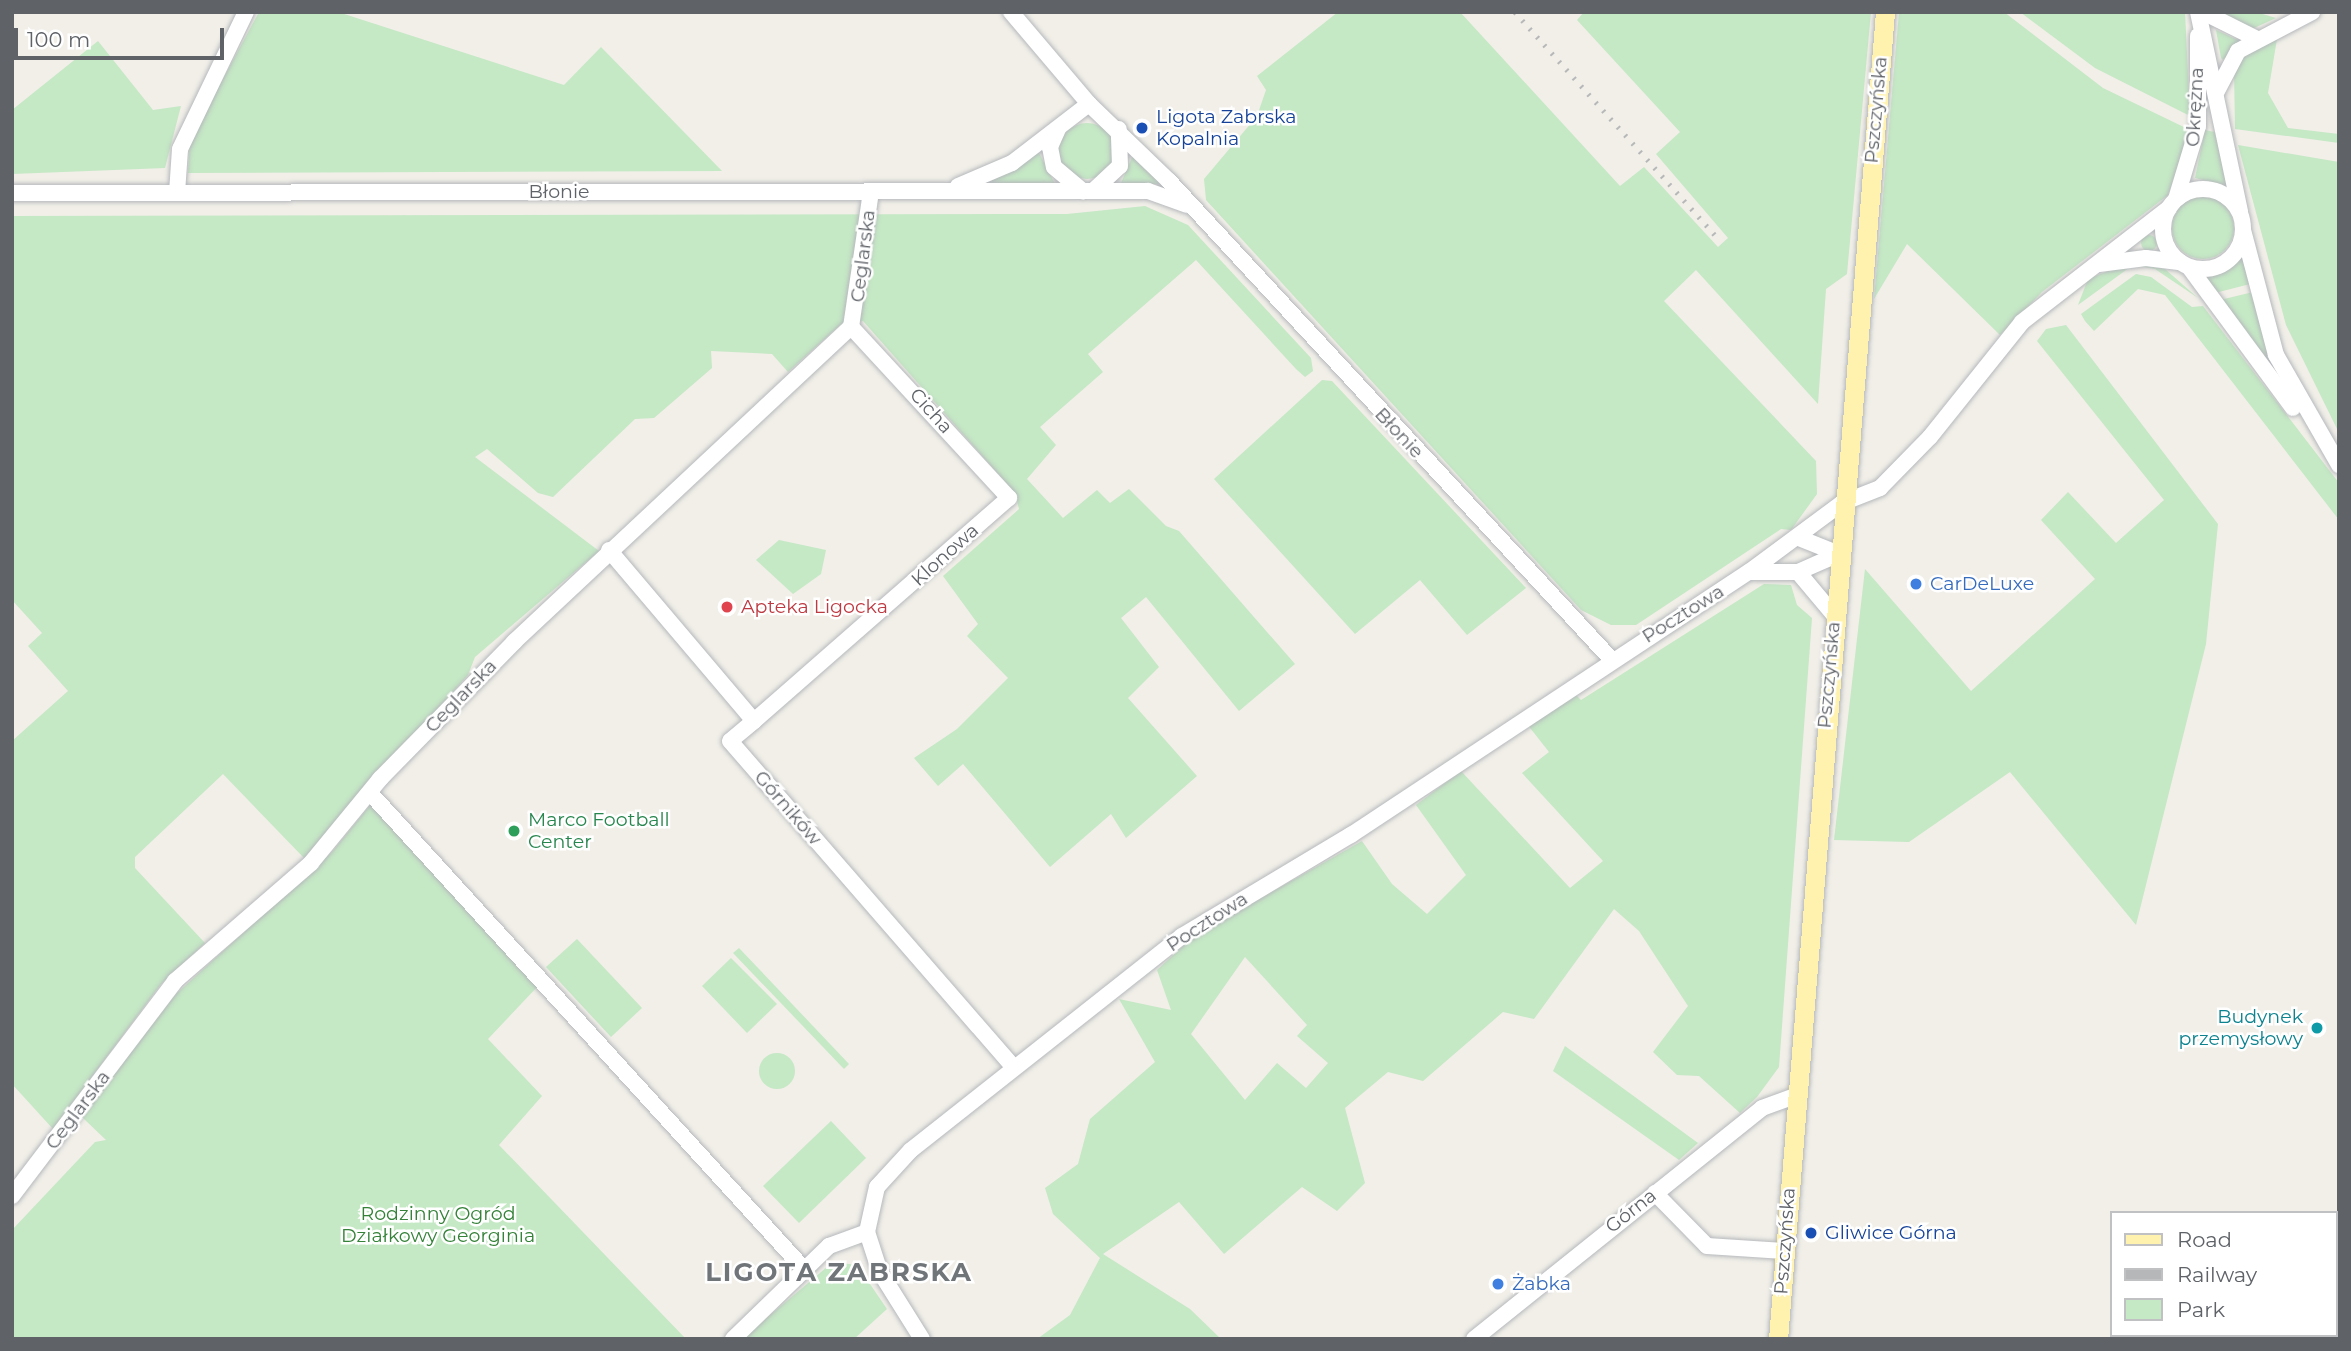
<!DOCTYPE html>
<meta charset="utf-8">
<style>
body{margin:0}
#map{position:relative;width:2351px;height:1351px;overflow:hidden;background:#f1efe8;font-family:Montserrat,sans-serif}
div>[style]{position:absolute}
.green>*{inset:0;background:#c5e8c5}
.round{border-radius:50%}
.roads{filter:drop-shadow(0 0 2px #b5b8bc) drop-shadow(0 0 2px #b5b8bc)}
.minor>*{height:16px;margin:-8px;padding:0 8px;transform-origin:8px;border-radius:8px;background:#fff}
.minor>.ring{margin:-8px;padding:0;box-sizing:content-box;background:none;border:16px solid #fff;border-radius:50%}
.major>*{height:19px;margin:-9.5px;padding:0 9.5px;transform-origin:9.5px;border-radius:9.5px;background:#fff2af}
.rail>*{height:4.5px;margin-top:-2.25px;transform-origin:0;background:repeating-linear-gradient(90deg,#b6b7b8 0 2px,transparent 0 11px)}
.dots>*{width:19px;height:19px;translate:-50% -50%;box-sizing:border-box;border:4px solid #fff;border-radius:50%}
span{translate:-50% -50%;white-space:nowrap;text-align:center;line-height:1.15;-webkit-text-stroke:5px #fff;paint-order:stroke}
.street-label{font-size:19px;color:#5f6368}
.transit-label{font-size:19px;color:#164399}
.left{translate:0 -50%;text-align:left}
.shop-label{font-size:19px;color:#366cbe}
.health-label{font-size:19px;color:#be3a42}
.leisure-label{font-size:19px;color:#27864d}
.culture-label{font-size:19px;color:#0d838f}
.right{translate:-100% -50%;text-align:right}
.park-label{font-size:19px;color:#348238}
.district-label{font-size:26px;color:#70757a;font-weight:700;letter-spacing:2px}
.frame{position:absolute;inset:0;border:14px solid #5f6368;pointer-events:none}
.legend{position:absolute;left:2110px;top:1211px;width:228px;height:126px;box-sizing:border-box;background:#fff;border:2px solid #bfc1c3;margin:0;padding:9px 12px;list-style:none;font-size:21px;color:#5f6368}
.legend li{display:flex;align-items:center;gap:14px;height:35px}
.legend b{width:35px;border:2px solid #bfc1c3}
.scale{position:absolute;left:14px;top:28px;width:210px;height:32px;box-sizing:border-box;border:4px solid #5f6368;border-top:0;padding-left:9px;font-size:21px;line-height:24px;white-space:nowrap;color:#5f6368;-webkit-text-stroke:5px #fff;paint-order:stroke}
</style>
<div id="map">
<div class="green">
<div style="clip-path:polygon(259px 12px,338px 12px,564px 85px,601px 47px,722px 171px,188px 173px,190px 140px)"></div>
<div style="clip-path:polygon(1338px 12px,1460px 12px,1620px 186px,1644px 167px,1718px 247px,1728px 238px,1656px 154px,1680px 132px,1577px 20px,1584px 12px,1871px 12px,1847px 274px,1826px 289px,1818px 404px,1696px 270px,1664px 301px,1816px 461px,1817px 494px,1791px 530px,1781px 529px,1636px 625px,1611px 625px,1581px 610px,1206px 200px,1204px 179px,1257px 116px,1266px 90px,1257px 76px)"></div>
<div style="clip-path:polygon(1899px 12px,2004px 12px,2103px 88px,2190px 130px,2168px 195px,2042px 292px,2000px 335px,1907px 244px,1874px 299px)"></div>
<div style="clip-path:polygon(2020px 12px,2185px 12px,2190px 116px,2095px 68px)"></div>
<div style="clip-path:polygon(2217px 12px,2256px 12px,2276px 18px,2252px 29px)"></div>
<div style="clip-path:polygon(2216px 30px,2240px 41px,2223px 60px,2221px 58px)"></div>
<div style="clip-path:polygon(2278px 33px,2268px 93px,2288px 128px,2339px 134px,2339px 143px,2235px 129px,2234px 68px,2243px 54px)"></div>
<div style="clip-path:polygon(98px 41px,153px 110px,181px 106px,165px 168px,12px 174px,12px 110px)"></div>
<div class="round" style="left:1059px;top:123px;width:56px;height:56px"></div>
<div style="clip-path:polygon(2205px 130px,2219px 133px,2228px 186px,2195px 178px)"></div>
<div style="clip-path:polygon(2238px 145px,2339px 162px,2339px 433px,2286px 325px)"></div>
<div style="clip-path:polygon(1038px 151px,1055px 184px,989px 185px,990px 182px)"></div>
<div style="clip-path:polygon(1133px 155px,1160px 183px,1158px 184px,1121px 183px)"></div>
<div class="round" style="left:2172px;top:197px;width:62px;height:62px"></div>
<div style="clip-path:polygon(1145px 206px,1188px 225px,1311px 358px,1313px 371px,1305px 377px,1296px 369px,1196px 260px,1088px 354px,1103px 372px,1040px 427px,1056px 445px,1027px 479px,1063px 518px,1097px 490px,1110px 503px,1129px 489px,1166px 526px,1179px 531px,1295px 664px,1239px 711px,1146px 597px,1121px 618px,1159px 667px,1128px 698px,1197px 776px,1126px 838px,1111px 814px,1050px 867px,963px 764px,938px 786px,914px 758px,957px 729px,1008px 678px,967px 636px,978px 624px,943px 576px,1019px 509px,1015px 493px,863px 321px,840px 325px,788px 372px,772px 354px,711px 351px,712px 368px,654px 418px,635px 419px,553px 497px,538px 493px,487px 449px,475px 457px,599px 551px,475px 657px,468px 675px,304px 858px,223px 774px,135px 857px,135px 868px,205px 943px,161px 984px,53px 1129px,12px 1084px,12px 741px,68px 691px,28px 646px,42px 633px,12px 600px,12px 216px,1067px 214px)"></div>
<div class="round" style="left:2141px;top:235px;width:16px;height:16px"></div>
<div style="clip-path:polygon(2244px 256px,2250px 284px,2215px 293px,2205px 277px,2227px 270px)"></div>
<div style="clip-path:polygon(2128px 263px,2165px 269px,2198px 298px,2155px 269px,2133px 265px,2078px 305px,2088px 279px)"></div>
<div style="clip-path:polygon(2136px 274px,2151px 277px,2192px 307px,2203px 306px,2339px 483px,2339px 520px,2165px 295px,2138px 289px,2094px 331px,2085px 321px,2081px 314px)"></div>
<div style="clip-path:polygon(2253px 292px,2273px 364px,2272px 365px,2220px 300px)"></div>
<div style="clip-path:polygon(2066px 325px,2218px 524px,2206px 644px,2136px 925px,2010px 772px,1909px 842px,1834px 840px,1865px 569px,1971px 691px,2095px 579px,2041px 520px,2068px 492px,2116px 543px,2164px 500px,2037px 341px,2046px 329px)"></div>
<div style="clip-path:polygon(1322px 380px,1332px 381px,1526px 588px,1467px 635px,1420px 580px,1355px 634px,1214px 479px)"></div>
<div style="clip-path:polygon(779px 540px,826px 550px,821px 574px,793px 594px,756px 560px)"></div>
<div style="clip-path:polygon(evenodd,1764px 584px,1791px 585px,1797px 605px,1812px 618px,1779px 1067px,1757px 1097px,1740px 1113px,1699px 1076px,1677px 1075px,1653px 1052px,1688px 1006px,1639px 931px,1614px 909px,1534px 1019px,1503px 1012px,1423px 1081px,1388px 1072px,1345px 1108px,1365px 1183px,1337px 1211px,1302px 1187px,1224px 1254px,1179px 1202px,1103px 1254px,1190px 1309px,1221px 1339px,1037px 1339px,1070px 1315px,1100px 1258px,1053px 1214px,1045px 1188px,1078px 1164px,1090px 1119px,1155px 1062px,1119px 999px,1171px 1010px,1157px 970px,1194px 936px,1362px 841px,1392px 884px,1427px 914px,1466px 875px,1416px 805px,1461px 771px,1570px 888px,1603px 861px,1522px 773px,1549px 752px,1527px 724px,1573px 692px,1581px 700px,1764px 584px,1245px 957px,1307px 1025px,1297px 1036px,1328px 1063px,1306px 1088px,1277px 1063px,1245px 1100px,1191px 1034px,1245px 957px)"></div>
<div style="clip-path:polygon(371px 804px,539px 985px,488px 1039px,542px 1096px,499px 1145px,686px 1339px,12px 1339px,12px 1230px,95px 1142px,106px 1140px,83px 1118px,98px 1094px,176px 994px,332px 852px)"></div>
<div style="clip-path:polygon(577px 939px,642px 1008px,611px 1037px,546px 967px)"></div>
<div style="clip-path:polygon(739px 948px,849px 1064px,844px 1069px,733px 953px)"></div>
<div style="clip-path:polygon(731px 958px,777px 1004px,747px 1033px,702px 986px)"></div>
<div style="clip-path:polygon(1565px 1046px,1698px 1143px,1679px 1160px,1553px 1071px)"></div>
<div class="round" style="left:759px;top:1053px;width:36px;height:36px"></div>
<div style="clip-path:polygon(831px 1121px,866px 1158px,799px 1223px,763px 1186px)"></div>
<div style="clip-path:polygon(841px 1263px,857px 1265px,887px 1309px,854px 1339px,742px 1339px,827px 1267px)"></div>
</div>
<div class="roads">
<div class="minor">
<div style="left:1011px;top:12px;width:121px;rotate:49.7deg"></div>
<div style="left:1089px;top:104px;width:111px;rotate:43.9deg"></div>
<div style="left:1169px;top:181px;width:651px;rotate:47.24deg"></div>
<div style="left:2198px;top:12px;width:204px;rotate:78.1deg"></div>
<div style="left:2203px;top:12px;width:58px;rotate:26.6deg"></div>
<div style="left:2217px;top:91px;width:45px;rotate:-62.3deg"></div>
<div style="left:2238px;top:51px;width:84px;rotate:-27.8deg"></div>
<div style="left:1058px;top:129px;width:20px;rotate:114deg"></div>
<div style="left:1050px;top:147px;width:20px;rotate:79deg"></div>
<div style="left:1054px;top:167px;width:38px;rotate:40deg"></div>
<div style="left:958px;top:186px;width:59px;rotate:-23.1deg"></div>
<div style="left:1012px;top:163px;width:97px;rotate:-37.5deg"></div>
<div class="ring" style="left:2163px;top:189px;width:64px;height:64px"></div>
<div style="left:1094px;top:190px;width:35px;rotate:-43deg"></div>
<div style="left:1120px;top:166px;width:37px;rotate:-92deg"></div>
<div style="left:12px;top:193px;width:1136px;rotate:-0.1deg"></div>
<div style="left:1148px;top:191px;width:41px;rotate:19.7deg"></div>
<div style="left:177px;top:193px;width:44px;rotate:-86.1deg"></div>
<div style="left:180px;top:149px;width:152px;rotate:-64.3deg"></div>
<div style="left:2176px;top:199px;width:76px;rotate:-73.2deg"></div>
<div style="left:2198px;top:126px;width:90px;rotate:-90deg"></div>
<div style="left:2243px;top:230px;width:129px;rotate:75.2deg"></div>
<div style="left:2276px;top:355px;width:127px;rotate:60.2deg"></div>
<div style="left:2099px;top:264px;width:47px;rotate:-7.3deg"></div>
<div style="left:2146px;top:258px;width:35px;rotate:7deg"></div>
<div style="left:2189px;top:267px;width:175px;rotate:53.6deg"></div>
<div style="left:609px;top:550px;width:224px;rotate:49.7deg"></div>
<div style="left:754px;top:721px;width:31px;rotate:140deg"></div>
<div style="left:730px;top:741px;width:432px;rotate:49deg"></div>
<div style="left:1752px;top:572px;width:46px"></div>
<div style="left:1798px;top:572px;width:45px;rotate:-23.7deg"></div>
<div style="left:1839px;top:554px;width:43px;rotate:-158.2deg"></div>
<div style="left:1798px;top:572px;width:56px;rotate:50.1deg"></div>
<div style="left:754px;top:721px;width:339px;rotate:-41.2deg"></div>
<div style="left:1009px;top:498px;width:233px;rotate:-132.7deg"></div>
<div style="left:371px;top:794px;width:641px;rotate:47.65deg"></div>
<div style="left:1655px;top:1193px;width:74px;rotate:45.5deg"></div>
<div style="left:1707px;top:1246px;width:77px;rotate:3.7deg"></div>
<div style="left:12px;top:1196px;width:270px;rotate:-52.8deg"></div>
<div style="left:175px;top:981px;width:180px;rotate:-40.9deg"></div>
<div style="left:311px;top:863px;width:109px;rotate:-50.6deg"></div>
<div style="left:380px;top:779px;width:192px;rotate:-45.6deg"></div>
<div style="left:514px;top:642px;width:461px;rotate:-43.1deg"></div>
<div style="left:851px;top:327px;width:137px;rotate:-81.6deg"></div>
<div style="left:733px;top:1339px;width:134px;rotate:-44.1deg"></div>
<div style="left:829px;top:1246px;width:40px;rotate:-20.2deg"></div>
<div style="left:922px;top:1339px;width:79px;rotate:-122.1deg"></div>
<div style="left:880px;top:1272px;width:42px;rotate:-108deg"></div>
<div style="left:867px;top:1232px;width:46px;rotate:-77.5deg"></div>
<div style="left:877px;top:1187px;width:50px;rotate:-47.4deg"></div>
<div style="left:911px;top:1150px;width:345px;rotate:-38.3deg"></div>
<div style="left:1182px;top:936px;width:197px;rotate:-30.9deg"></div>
<div style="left:1351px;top:835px;width:477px;rotate:-33.5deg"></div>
<div style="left:1749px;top:572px;width:116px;rotate:-36.6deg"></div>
<div style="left:1842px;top:503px;width:41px;rotate:-21.5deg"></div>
<div style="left:1880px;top:488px;width:71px;rotate:-45.6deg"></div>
<div style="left:1930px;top:437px;width:147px;rotate:-51.3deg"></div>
<div style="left:2022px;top:322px;width:186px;rotate:-37.8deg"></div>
<div style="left:1474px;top:1339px;width:369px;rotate:-38.7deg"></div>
<div style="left:1762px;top:1108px;width:35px;rotate:-20deg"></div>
</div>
<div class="major">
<div style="left:1778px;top:1339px;width:1331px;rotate:-85.39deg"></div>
</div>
</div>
<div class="rail">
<div style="left:1515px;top:12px;width:304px;rotate:48.1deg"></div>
</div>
<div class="dots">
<div style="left:1142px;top:128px;background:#1a4fb4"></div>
<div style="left:1916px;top:584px;background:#3f7fe0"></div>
<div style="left:727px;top:607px;background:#e0444e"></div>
<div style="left:514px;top:831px;background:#2e9e5b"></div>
<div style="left:2317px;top:1028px;background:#0f9aa8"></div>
<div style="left:1811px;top:1233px;background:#1a4fb4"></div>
<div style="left:1498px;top:1284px;background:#3f7fe0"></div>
</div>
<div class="street-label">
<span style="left:2195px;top:107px;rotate:-87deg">Okrężna</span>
<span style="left:1876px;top:110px;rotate:-85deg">Pszczyńska</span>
<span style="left:559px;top:192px">Błonie</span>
<span style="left:863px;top:256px;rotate:-83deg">Ceglarska</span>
<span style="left:931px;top:411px;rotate:48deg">Cicha</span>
<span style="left:1399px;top:433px;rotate:47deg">Błonie</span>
<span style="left:945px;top:555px;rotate:-42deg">Klonowa</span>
<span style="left:1683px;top:614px;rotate:-32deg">Pocztowa</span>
<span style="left:1829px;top:675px;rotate:-85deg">Pszczyńska</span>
<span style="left:461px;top:696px;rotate:-46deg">Ceglarska</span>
<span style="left:788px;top:808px;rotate:49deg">Górników</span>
<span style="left:1207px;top:922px;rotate:-33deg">Pocztowa</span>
<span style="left:78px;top:1110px;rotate:-53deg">Ceglarska</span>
<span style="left:1631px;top:1211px;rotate:-38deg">Górna</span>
<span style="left:1785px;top:1241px;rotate:-86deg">Pszczyńska</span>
</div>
<div class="transit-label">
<span class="left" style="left:1156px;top:128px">Ligota Zabrska<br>Kopalnia</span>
<span class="left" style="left:1825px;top:1233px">Gliwice Górna</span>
</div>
<div class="shop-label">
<span class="left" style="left:1930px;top:584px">CarDeLuxe</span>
<span class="left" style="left:1512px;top:1284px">Żabka</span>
</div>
<div class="health-label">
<span class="left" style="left:741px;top:607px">Apteka Ligocka</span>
</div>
<div class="leisure-label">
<span class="left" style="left:528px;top:831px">Marco Football<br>Center</span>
</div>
<div class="culture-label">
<span class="right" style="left:2303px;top:1028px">Budynek<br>przemysłowy</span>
</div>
<div class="park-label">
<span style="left:438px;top:1225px">Rodzinny Ogród<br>Działkowy Georginia</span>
</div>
<div class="district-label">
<span style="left:839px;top:1273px">LIGOTA ZABRSKA</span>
</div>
<div class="frame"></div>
<ul class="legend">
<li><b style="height:9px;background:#fff2af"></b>Road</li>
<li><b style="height:9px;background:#b6b7b8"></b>Railway</li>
<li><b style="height:19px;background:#c5e8c5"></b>Park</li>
</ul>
<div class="scale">100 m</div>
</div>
